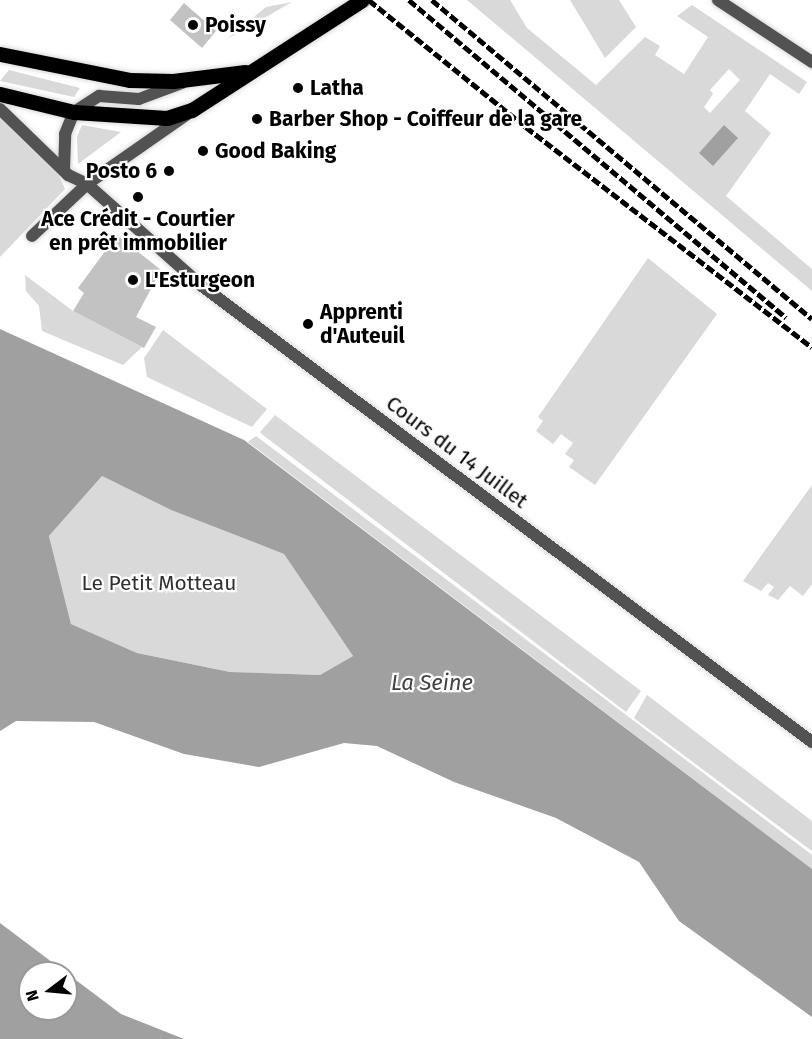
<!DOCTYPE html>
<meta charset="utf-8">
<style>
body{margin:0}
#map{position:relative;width:812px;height:1039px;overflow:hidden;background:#fff;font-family:"Fira Sans",sans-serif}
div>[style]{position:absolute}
.green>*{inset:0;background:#d9d9d9}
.water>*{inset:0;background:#a0a0a0}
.building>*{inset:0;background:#c2c2c2}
.roads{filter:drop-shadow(0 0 2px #dbdbdb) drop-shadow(0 0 2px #dbdbdb)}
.minor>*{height:12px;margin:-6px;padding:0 6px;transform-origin:6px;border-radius:6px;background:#525252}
.primary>*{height:15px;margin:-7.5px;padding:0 7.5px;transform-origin:7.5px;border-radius:7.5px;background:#000}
.rail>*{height:4.5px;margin-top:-2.25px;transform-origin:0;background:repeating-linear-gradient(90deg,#000 0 9px,transparent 0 12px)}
.dots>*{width:16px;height:16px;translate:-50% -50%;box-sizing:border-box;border:3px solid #fff;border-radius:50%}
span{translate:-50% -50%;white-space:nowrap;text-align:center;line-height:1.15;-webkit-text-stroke:4.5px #fff;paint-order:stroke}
.poi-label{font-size:21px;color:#000;font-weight:700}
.left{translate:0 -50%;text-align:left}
.right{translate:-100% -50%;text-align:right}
.street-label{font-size:21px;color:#000}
.park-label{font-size:21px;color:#303030}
.water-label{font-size:22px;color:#414141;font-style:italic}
.north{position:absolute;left:18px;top:961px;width:60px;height:60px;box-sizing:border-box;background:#fff;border:2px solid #999;border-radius:50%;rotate:254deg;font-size:16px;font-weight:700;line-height:24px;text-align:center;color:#000}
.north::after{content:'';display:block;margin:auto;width:21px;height:27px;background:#000;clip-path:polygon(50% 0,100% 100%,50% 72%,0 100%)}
</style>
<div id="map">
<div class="green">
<div style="clip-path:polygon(evenodd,467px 0,510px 0,527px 28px,596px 85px,645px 37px,660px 46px,655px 55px,684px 74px,708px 37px,677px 16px,692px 5px,807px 82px,799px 94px,770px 74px,745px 111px,771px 133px,726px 196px,812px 269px,812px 291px,467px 0,729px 69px,740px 80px,710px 113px,704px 107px,713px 94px,710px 90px,729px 69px)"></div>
<div style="clip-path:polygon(570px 0,619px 0,636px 27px,605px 58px)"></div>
<div style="clip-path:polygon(292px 2px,227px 39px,266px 7px)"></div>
<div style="clip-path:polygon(9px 70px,80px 88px,74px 97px,0 81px)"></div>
<div style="clip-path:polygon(0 116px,58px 173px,65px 189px,0 257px)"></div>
<div style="clip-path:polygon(82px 125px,121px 132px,78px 164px,77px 137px)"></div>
<div style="clip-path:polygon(648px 258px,717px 314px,595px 485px,569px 467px,574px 460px,565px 454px,573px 443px,561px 434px,553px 444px,536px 431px,543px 421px,538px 417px)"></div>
<div style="clip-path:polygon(25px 275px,73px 311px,142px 347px,123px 365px,42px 331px,39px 306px,26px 291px)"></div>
<div style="clip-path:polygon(163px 330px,267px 409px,252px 427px,147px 377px,144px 358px)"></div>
<div style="clip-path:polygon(275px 415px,641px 691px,626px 712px,263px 435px,260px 432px)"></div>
<div style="clip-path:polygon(256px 436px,812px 855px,812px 869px,248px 442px)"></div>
<div style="clip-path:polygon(102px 476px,171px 510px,284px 554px,353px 656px,320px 675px,230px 672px,137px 653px,71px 624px,49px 536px)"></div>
<div style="clip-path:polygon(812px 485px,812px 584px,803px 596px,790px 586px,778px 600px,768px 595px,774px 587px,768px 583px,761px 591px,743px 581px)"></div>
<div style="clip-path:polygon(647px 695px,812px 821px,812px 851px,634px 718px)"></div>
</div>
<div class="water">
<div style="clip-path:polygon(724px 125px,738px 138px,713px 166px,699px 153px)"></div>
<div style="clip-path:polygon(evenodd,0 329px,244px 440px,812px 869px,812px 1017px,679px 921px,639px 862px,556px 818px,454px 782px,377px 746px,344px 743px,259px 767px,184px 754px,94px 722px,16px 721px,0 731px,0 329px,102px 476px,171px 510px,284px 554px,353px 656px,320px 675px,230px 672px,137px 653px,71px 624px,49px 536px,102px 476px)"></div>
<div style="clip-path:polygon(evenodd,0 923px,121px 1014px,184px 1039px,0 1039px,0 923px,30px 973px,66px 973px,66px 1009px,30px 1009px,30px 973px)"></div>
</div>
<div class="building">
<div style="clip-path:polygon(184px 3px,216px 31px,202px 48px,170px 20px)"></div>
<div style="clip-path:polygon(117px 235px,161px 270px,136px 317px,156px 327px,144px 348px,73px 311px,84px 293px,78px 288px)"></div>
</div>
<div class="roads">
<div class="minor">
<div style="left:718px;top:0;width:113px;rotate:33.4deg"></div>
<div style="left:0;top:109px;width:95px;rotate:44.1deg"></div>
<div style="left:68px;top:175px;width:21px;rotate:25deg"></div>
<div style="left:87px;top:184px;width:154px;rotate:41.6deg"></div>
<div style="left:202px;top:286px;width:762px;rotate:36.78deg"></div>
<div style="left:64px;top:170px;width:36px;rotate:-88deg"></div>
<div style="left:65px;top:134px;width:24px;rotate:-68deg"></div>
<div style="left:74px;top:112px;width:30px;rotate:-33deg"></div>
<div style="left:99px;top:96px;width:40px;rotate:4.3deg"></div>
<div style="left:139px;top:99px;width:46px;rotate:-20.4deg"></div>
<div style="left:32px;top:236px;width:76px;rotate:-43.4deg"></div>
<div style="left:87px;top:184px;width:121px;rotate:-34.9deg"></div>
</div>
<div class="primary">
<div style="left:0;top:54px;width:133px;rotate:11.3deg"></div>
<div style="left:130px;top:80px;width:43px;rotate:1.3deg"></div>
<div style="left:173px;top:81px;width:73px;rotate:-7.1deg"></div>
<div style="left:0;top:94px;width:76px;rotate:13.7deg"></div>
<div style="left:74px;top:112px;width:93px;rotate:3.7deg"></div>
<div style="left:167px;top:118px;width:26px;rotate:-18deg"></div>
<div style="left:192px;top:110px;width:202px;rotate:-32.9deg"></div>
</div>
</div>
<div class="rail">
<div style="left:369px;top:0;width:202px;rotate:39deg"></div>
<div style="left:526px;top:127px;width:361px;rotate:37.6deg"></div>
<div style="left:409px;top:0;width:493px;rotate:40.1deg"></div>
<div style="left:432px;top:0;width:496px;rotate:40deg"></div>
</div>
<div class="dots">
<div style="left:193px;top:25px;background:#000"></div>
<div style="left:298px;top:88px;background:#000"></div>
<div style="left:257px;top:119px;background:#000"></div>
<div style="left:203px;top:151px;background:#000"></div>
<div style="left:169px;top:171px;background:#000"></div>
<div style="left:138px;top:197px;background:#000"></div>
<div style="left:133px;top:280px;background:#000"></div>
<div style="left:308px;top:324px;background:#000"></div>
</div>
<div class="poi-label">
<span class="left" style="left:205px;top:25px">Poissy</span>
<span class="left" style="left:310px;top:88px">Latha</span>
<span class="left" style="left:269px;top:119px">Barber Shop - Coiffeur de la gare</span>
<span class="left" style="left:215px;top:151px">Good Baking</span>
<span class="right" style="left:157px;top:171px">Posto 6</span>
<span style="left:138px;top:231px">Ace Crédit - Courtier<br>en prêt immobilier</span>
<span class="left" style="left:145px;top:280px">L'Esturgeon</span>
<span class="left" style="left:320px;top:324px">Apprenti<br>d'Auteuil</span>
</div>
<div class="street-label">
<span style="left:457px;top:452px;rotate:37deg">Cours du 14 Juillet</span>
</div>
<div class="park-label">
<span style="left:159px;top:583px">Le Petit Motteau</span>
</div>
<div class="water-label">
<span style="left:432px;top:683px">La Seine</span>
</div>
<div class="north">N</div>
</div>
